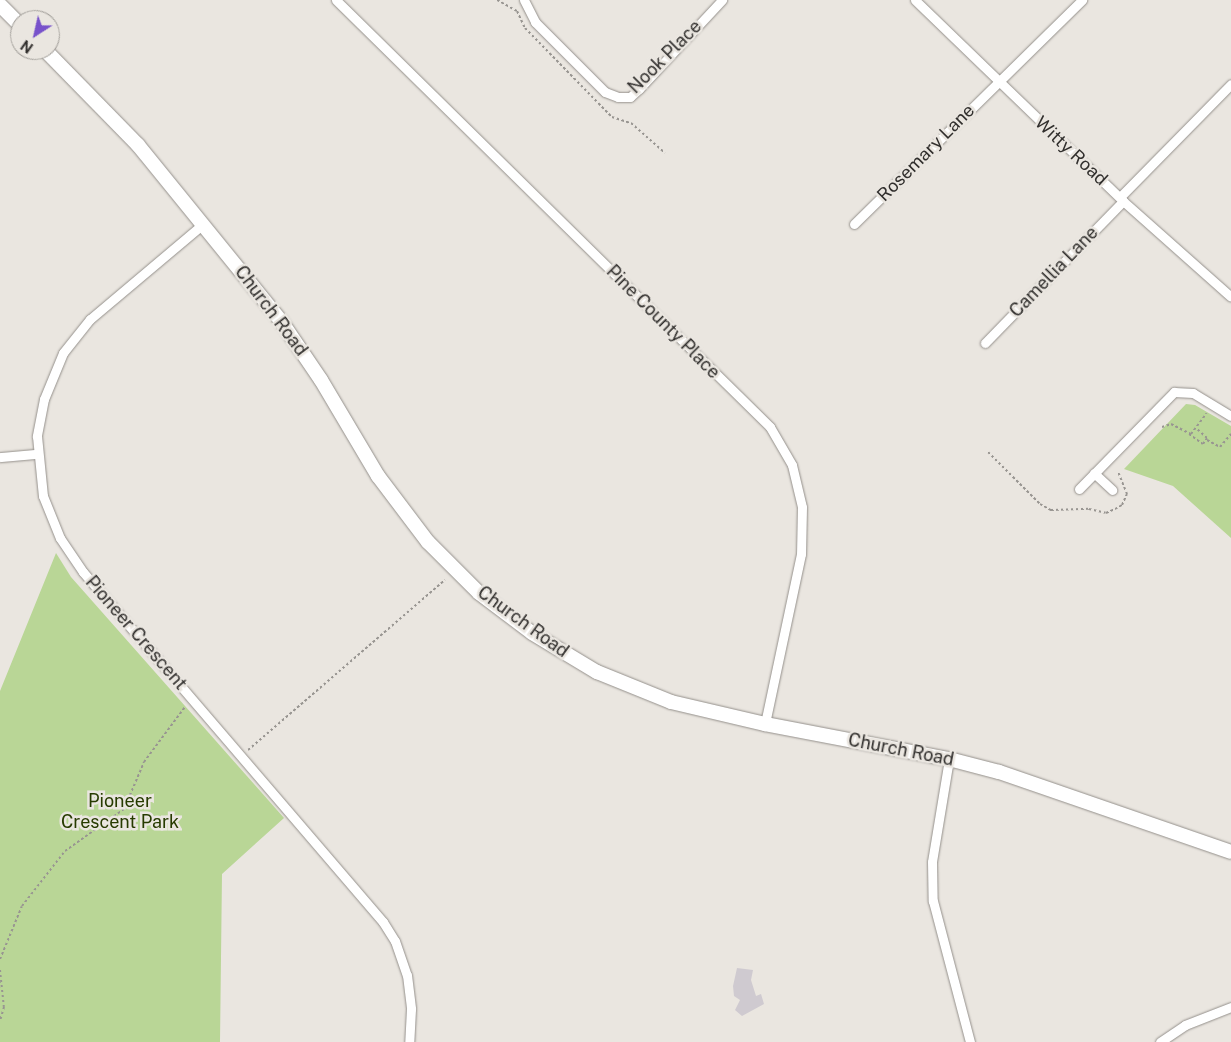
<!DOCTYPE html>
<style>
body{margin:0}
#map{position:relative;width:1231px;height:1042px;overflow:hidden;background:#eae6e0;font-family:"Public Sans",sans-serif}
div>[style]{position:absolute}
.green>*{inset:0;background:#b9d696}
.building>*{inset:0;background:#cfcad0}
.path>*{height:2px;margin-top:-1px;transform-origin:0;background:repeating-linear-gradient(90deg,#989591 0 2.5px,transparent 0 5px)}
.roads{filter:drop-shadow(0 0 1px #94908b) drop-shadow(0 0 1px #94908b)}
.minor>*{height:9px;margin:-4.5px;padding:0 4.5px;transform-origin:4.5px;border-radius:4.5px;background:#fff}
.secondary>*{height:14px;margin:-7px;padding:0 7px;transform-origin:7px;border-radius:7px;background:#fff}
span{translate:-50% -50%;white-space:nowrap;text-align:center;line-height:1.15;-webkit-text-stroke:5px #eae6e0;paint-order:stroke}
.street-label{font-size:18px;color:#312f2d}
.park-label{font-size:18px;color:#273b00}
.north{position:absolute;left:10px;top:10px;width:50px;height:50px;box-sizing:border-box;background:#eae6e0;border:1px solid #a09d98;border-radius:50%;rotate:215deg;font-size:14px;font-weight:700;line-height:20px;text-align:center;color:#312f2d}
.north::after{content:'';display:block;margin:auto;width:18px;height:22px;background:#7852cb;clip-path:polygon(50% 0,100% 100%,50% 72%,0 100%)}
</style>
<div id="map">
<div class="green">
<div style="clip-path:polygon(1186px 404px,1195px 405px,1231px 426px,1231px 538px,1173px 486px,1124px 469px)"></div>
<div style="clip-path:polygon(56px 553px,71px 577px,284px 818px,222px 874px,220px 1042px,0 1042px,0 691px)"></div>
</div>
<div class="building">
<div style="clip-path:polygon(737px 968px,753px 970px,751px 980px,756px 996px,761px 994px,764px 1004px,742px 1016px,735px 1010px,740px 1000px,734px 996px,733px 986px)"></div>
</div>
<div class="path">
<div style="left:497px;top:0;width:23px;rotate:29deg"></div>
<div style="left:517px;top:11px;width:19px;rotate:65deg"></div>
<div style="left:525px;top:28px;width:124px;rotate:45.7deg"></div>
<div style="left:612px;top:117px;width:20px;rotate:18deg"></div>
<div style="left:631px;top:123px;width:45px;rotate:41.4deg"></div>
<div style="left:1162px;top:427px;width:9px;rotate:-18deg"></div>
<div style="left:1171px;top:424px;width:22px;rotate:27deg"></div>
<div style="left:1191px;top:434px;width:26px;rotate:-53deg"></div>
<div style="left:1189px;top:434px;width:17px;rotate:36deg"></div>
<div style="left:1203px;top:444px;width:7px;rotate:-56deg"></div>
<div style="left:1207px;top:438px;width:13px;rotate:-138deg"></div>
<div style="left:1207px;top:440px;width:15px;rotate:28deg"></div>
<div style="left:1220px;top:447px;width:17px;rotate:-50deg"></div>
<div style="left:988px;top:452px;width:74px;rotate:45deg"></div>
<div style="left:1040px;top:504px;width:13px;rotate:29deg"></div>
<div style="left:1051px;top:510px;width:38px;rotate:-2deg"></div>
<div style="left:1089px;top:509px;width:17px;rotate:13deg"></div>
<div style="left:1106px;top:513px;width:10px;rotate:-24deg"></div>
<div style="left:1115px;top:509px;width:8px;rotate:-30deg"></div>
<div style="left:1122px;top:505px;width:12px;rotate:-66deg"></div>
<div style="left:1127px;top:494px;width:24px;rotate:-112deg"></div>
<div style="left:248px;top:750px;width:260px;rotate:-40.8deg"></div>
<div style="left:0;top:959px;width:57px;rotate:-67.5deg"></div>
<div style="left:22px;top:906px;width:70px;rotate:-52deg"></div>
<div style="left:65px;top:851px;width:72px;rotate:-35.4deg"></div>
<div style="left:124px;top:809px;width:51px;rotate:-66.9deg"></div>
<div style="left:144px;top:762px;width:69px;rotate:-53.3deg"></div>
<div style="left:0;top:970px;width:37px;rotate:84deg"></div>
<div style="left:4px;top:1007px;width:15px;rotate:106deg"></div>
</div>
<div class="roads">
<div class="minor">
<div style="left:336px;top:0;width:609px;rotate:44.53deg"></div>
<div style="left:770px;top:427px;width:44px;rotate:59.9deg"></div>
<div style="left:792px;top:465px;width:43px;rotate:76.6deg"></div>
<div style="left:802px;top:507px;width:47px;rotate:91.2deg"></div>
<div style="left:801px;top:554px;width:174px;rotate:102deg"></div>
<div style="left:524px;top:0;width:25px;rotate:63deg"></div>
<div style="left:535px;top:22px;width:99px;rotate:45deg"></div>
<div style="left:605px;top:92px;width:14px;rotate:21deg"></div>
<div style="left:618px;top:97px;width:12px"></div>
<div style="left:630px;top:97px;width:12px;rotate:-42deg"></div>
<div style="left:639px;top:89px;width:122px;rotate:-47deg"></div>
<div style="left:915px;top:0;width:289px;rotate:44deg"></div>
<div style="left:1123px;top:201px;width:144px;rotate:41.6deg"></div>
<div style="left:1120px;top:197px;width:158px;rotate:-45.5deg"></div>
<div style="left:203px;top:224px;width:148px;rotate:139.9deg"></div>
<div style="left:90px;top:319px;width:43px;rotate:128.5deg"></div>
<div style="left:63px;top:353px;width:50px;rotate:112.4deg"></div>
<div style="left:44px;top:399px;width:38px;rotate:101deg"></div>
<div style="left:37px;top:436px;width:60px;rotate:84.3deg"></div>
<div style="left:43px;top:496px;width:45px;rotate:68deg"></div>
<div style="left:60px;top:538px;width:41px;rotate:55.9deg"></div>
<div style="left:83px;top:572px;width:461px;rotate:49.4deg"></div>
<div style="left:383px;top:922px;width:22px;rotate:58deg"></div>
<div style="left:395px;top:941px;width:36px;rotate:71deg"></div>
<div style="left:407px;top:975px;width:34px;rotate:83deg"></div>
<div style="left:411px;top:1009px;width:33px;rotate:93deg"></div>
<div style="left:854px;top:224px;width:320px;rotate:-44.5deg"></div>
<div style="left:985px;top:343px;width:198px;rotate:-45.8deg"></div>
<div style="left:0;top:457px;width:36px;rotate:-5deg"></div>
<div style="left:1094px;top:473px;width:25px;rotate:43deg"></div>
<div style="left:1079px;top:489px;width:136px;rotate:-45.6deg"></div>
<div style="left:1174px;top:392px;width:19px;rotate:3deg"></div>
<div style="left:1193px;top:393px;width:44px;rotate:31.2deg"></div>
<div style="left:949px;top:759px;width:104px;rotate:99.4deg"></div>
<div style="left:932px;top:862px;width:39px;rotate:89deg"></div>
<div style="left:933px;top:901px;width:146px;rotate:75.3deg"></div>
<div style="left:1160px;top:1042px;width:30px;rotate:-34deg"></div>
<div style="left:1185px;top:1025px;width:49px;rotate:-21.4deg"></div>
</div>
<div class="secondary">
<div style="left:0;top:5px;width:28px;rotate:45deg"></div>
<div style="left:45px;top:50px;width:133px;rotate:45.6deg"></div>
<div style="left:138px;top:145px;width:227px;rotate:50.9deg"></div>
<div style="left:281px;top:321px;width:71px;rotate:55.9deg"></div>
<div style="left:321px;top:380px;width:112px;rotate:59.3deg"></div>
<div style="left:378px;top:476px;width:83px;rotate:52.9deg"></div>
<div style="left:428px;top:542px;width:72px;rotate:45deg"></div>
<div style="left:479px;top:593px;width:66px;rotate:37deg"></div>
<div style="left:532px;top:633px;width:76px;rotate:31deg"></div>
<div style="left:597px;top:672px;width:80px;rotate:22.1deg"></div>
<div style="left:671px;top:702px;width:97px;rotate:13.2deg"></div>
<div style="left:765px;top:724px;width:187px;rotate:10.8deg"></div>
<div style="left:949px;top:759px;width:52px;rotate:14.6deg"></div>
<div style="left:999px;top:772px;width:245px;rotate:19deg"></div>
</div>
</div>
<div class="street-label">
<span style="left:665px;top:57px;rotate:-45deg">Nook Place</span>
<span style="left:1071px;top:151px;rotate:43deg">Witty Road</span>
<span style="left:926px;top:153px;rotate:-45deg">Rosemary Lane</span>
<span style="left:1054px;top:272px;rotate:-46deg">Camellia Lane</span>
<span style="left:271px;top:311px;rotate:53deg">Church Road</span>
<span style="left:663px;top:322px;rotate:45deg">Pine County Place</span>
<span style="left:523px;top:622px;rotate:36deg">Church Road</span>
<span style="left:136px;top:633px;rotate:49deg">Pioneer Crescent</span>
<span style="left:901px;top:750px;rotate:11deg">Church Road</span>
</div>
<div class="park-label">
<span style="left:120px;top:812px">Pioneer<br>Crescent Park</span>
</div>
<div class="north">N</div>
</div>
